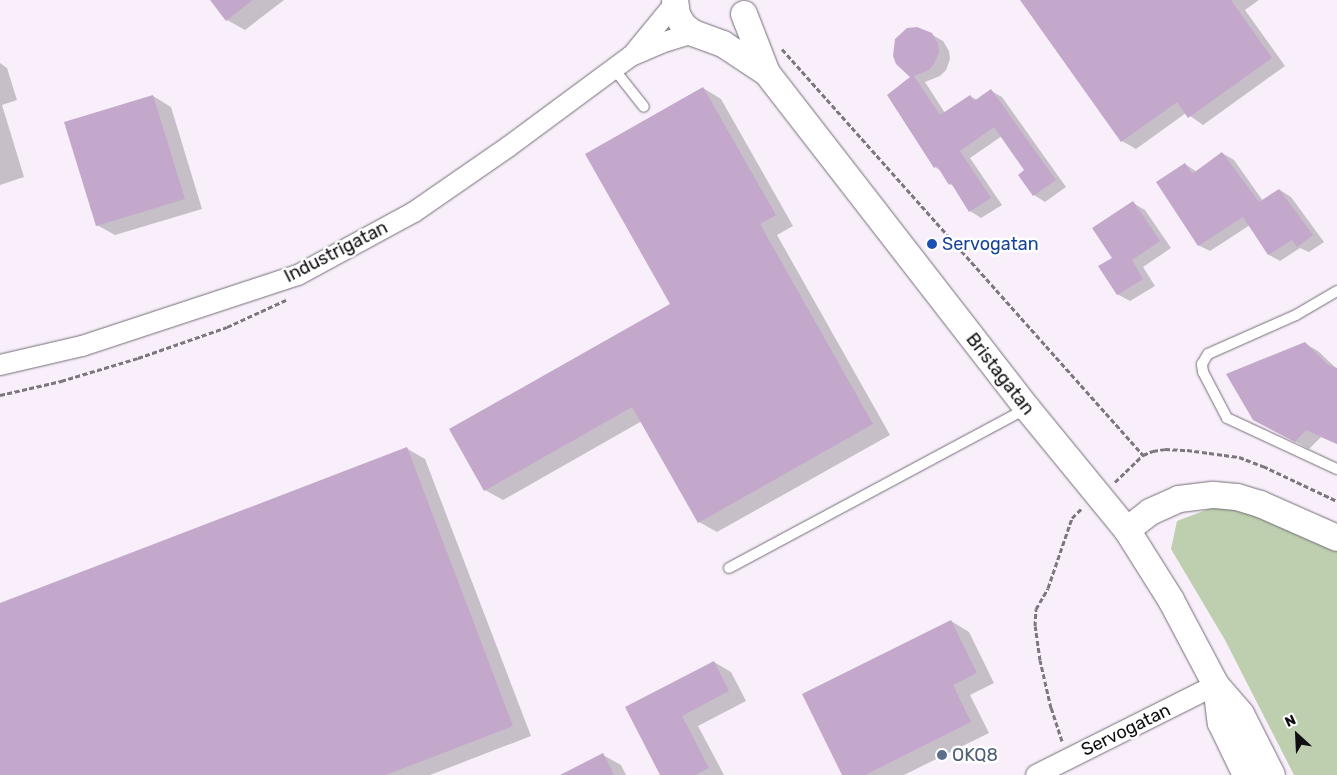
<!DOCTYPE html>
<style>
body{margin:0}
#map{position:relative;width:1337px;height:775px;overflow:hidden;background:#f8effb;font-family:Rubik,sans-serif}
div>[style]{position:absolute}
.green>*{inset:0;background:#bdcfae}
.shadow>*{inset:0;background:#0003}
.building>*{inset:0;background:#c3a8cb}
.path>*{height:3px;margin-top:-1.5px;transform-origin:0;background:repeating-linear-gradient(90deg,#7c777e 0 5px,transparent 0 7.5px)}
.roads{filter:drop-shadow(0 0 1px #746c76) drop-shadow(0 0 1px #746c76)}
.service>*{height:10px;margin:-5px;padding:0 5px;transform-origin:5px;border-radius:5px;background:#fff}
.minor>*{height:20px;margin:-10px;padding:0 10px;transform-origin:10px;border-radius:10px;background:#fff}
.tertiary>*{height:26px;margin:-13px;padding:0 13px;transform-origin:13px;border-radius:13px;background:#fff}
.dots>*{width:14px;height:14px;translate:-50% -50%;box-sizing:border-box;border:2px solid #fff;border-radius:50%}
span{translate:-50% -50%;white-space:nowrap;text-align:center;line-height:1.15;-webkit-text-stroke:5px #fff;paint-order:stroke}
.transit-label{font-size:18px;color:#164399}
.left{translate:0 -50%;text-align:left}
.street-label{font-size:18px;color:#110e12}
.service-label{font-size:18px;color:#4e5e75}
.north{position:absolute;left:1272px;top:710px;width:50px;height:50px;-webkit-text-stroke:4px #fff;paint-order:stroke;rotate:335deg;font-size:14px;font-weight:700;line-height:20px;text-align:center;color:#110e12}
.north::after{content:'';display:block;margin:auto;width:18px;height:22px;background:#110e12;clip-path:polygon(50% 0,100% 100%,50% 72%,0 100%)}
</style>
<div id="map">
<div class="green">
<div style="clip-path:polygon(1214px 507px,1268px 512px,1337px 548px,1337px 775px,1294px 775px,1225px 640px,1171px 549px,1177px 521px)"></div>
</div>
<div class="shadow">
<div style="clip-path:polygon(211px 0,284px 0,245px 30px,227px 20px)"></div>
<div style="clip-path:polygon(1022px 0,1259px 0,1245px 10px,1285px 66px,1203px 125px,1186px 113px,1136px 149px,1122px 141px)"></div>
<div style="clip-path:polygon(931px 34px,943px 41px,949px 51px,950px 59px,946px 70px,940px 76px,925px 82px,945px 113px,970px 96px,977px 100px,991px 91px,1002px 97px,1066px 187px,1045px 202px,1034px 195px,1026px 170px,1002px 136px,970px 158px,1002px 205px,981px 218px,970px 211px,955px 187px,950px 184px,941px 171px,935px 167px,912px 77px)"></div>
<div style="clip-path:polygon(0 63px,7px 68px,17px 100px,2px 105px,24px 177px,0 185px)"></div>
<div style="clip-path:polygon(703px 88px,721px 99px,793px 226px,777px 235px,890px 435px,717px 532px,699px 522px,642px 421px,503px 500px,485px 490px,671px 305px)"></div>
<div style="clip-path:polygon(153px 96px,171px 107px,202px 209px,115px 235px,97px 225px)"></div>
<div style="clip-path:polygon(1222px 153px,1234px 160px,1263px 201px,1280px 190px,1291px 197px,1324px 242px,1309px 252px,1300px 248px,1280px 261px,1269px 255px,1250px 225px,1210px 251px,1198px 245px,1185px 164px,1197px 172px)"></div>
<div style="clip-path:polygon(1133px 203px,1145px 210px,1171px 248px,1143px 267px,1155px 286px,1130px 301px,1117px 294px,1113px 258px)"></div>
<div style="clip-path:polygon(1304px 343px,1318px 351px,1337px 369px,1337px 444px,1321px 437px,1309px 449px,1268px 427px)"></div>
<div style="clip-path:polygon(406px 448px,425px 459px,531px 736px,430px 775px,0 775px,0 604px)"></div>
<div style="clip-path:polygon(951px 621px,969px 632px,994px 683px,970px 695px,989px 733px,904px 775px,844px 775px)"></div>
<div style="clip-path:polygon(714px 662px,731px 672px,746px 701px,698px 726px,724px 775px,662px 775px,626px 707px)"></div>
<div style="clip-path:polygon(603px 755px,621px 765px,626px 775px,563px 775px)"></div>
</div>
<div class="building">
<div style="clip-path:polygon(210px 0,253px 0,226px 21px)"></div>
<div style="clip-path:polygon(1020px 0,1231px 0,1272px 58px,1188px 118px,1177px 102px,1121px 142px)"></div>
<div style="clip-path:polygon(917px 27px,932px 33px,938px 44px,939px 52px,934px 64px,929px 70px,914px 76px,940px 115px,970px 95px,974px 101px,991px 89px,1056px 180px,1033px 196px,1018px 175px,1024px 170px,994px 127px,960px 151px,991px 198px,969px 212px,951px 183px,949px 185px,937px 166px,934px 168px,887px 95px,910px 77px,896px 64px,893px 56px,895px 39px,907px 28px)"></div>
<div style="clip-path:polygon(703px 87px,776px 215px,760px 224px,873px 424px,698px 523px,632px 407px,484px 491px,449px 429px,670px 304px,585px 154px)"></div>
<div style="clip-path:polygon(153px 95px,185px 199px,96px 226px,64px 122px)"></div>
<div style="clip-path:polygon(1222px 152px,1259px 202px,1279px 189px,1313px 235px,1297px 247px,1292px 240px,1268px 255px,1243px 217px,1198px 246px,1156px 182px,1185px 163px,1192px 174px)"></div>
<div style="clip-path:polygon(1133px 201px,1160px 241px,1132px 260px,1143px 279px,1117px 295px,1098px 266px,1112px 258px,1092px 228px)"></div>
<div style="clip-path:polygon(1305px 342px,1328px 365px,1337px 368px,1337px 444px,1306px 430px,1295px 442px,1253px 420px,1226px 374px)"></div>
<div style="clip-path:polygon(407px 447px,513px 726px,386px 775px,0 775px,0 603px)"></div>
<div style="clip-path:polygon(951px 620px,977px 673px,953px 685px,971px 722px,865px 775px,842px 775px,802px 694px)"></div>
<div style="clip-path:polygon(714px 661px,729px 691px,682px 716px,709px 768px,695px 775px,660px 775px,625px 707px)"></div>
<div style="clip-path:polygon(603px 753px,614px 775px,560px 775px)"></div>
</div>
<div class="path">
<div style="left:782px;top:49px;width:543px;rotate:48.36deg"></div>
<div style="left:0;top:395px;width:63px;rotate:-12.9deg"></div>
<div style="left:61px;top:381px;width:80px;rotate:-16.6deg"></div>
<div style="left:138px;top:358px;width:94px;rotate:-19.2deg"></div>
<div style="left:227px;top:327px;width:65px;rotate:-24.6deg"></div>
<div style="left:1115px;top:482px;width:39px;rotate:-44deg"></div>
<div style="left:1143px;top:455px;width:11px;rotate:-22deg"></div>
<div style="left:1153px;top:451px;width:12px;rotate:-9deg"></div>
<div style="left:1165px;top:449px;width:22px;rotate:3deg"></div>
<div style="left:1187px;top:450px;width:52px;rotate:7.7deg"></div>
<div style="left:1239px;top:457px;width:26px;rotate:21deg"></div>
<div style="left:1263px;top:466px;width:82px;rotate:25.3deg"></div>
<div style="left:1062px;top:741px;width:35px;rotate:-108deg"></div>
<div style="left:1051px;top:708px;width:49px;rotate:-102.9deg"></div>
<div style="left:1040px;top:660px;width:34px;rotate:-98deg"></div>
<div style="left:1035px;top:626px;width:17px;rotate:-87deg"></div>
<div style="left:1036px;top:609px;width:24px;rotate:-60deg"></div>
<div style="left:1048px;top:588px;width:74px;rotate:-71.1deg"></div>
<div style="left:1072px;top:518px;width:14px;rotate:-45deg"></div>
</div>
<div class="roads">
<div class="service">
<div style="left:614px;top:69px;width:48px;rotate:51.7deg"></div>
<div style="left:1337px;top:291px;width:48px;rotate:149.7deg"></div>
<div style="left:1296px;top:315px;width:96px;rotate:156.1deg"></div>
<div style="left:1208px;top:354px;width:12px;rotate:121deg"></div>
<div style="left:1202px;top:364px;width:8px;rotate:83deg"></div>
<div style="left:1203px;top:372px;width:52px;rotate:62.4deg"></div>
<div style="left:1227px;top:418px;width:121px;rotate:24.9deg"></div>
<div style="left:729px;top:568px;width:337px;rotate:-28.2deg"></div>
</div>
<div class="minor">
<div style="left:634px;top:53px;width:65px;rotate:-50.6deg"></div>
<div style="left:0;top:365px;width:84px;rotate:-13deg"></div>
<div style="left:82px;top:346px;width:227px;rotate:-18.2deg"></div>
<div style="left:298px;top:275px;width:132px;rotate:-28.5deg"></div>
<div style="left:414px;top:212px;width:114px;rotate:-34.7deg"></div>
<div style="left:508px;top:147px;width:153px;rotate:-36.5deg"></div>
<div style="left:631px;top:56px;width:33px;rotate:-23deg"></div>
<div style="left:661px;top:43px;width:34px;rotate:-17deg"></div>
<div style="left:1036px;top:775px;width:201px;rotate:-26.6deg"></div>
</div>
<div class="tertiary">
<div style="left:675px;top:0;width:15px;rotate:82deg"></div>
<div style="left:677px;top:15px;width:13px;rotate:58deg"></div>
<div style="left:684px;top:26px;width:11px;rotate:38deg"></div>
<div style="left:693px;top:33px;width:32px;rotate:20deg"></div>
<div style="left:723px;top:44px;width:53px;rotate:33.4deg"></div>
<div style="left:744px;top:14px;width:63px;rotate:68.7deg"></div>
<div style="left:767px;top:73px;width:424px;rotate:52.2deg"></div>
<div style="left:1027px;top:408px;width:158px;rotate:50.7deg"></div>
<div style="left:1127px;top:530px;width:83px;rotate:57.8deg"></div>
<div style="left:1171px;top:600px;width:96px;rotate:62.1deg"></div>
<div style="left:1216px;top:685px;width:38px;rotate:49deg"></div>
<div style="left:1241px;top:714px;width:68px;rotate:63.1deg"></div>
<div style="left:1127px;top:530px;width:29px;rotate:-38deg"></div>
<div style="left:1150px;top:512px;width:32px;rotate:-24deg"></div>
<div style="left:1179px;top:499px;width:35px;rotate:-7deg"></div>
<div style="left:1214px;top:495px;width:23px;rotate:5deg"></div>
<div style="left:1237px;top:497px;width:24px;rotate:17deg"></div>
<div style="left:1260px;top:504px;width:84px;rotate:23.8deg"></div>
<div style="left:1216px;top:685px;width:38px;rotate:83deg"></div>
<div style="left:1221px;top:723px;width:58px;rotate:64.3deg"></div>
</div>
</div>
<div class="dots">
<div style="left:932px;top:244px;background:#1a4fb4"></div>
<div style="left:942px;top:755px;background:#5c6f8a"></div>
</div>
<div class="transit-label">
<span class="left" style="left:942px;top:244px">Servogatan</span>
</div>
<div class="street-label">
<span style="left:336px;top:252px;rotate:-27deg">Industrigatan</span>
<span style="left:1000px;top:374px;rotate:52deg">Bristagatan</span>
<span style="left:1126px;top:730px;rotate:-26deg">Servogatan</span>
</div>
<div class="service-label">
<span class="left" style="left:952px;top:755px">OKQ8</span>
</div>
<div class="north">N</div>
</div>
